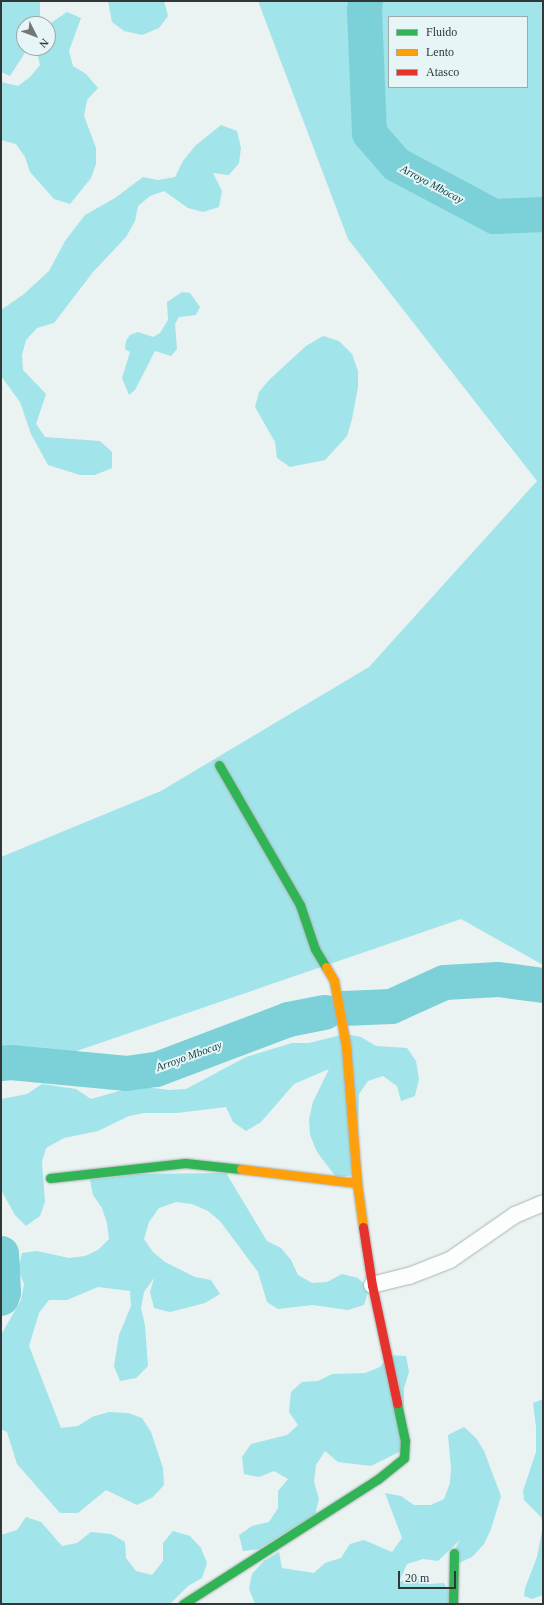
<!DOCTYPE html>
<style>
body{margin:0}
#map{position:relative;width:544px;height:1605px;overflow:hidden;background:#eaf2f2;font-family:Georgia,serif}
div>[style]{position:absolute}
.forest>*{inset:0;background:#a1e4e9}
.river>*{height:35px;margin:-17.5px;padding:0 17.5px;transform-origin:17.5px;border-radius:17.5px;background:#7cd0d7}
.roads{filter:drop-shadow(0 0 1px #adb3b3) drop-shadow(0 0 1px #adb3b3)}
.street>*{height:16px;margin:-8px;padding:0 8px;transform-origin:8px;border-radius:8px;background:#fcfdfd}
.fast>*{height:9px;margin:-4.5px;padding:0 4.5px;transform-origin:4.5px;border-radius:4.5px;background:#30b455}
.slow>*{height:9px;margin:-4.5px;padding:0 4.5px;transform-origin:4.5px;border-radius:4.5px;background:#ff9f0a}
.jam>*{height:9px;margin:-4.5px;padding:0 4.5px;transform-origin:4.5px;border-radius:4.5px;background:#e5322d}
span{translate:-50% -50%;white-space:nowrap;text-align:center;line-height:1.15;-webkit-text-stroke:4px #e7f5f6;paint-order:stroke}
.water-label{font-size:11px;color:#033c40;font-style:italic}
.frame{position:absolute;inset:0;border:2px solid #313737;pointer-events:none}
.legend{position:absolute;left:388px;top:16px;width:140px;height:72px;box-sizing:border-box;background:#e7f5f6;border:1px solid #9ea9aa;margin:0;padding:5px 7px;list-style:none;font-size:12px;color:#313737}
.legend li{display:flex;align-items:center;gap:8px;height:20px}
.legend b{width:20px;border:1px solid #9ea9aa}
.north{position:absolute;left:16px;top:16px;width:40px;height:40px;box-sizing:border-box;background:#e7f5f6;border:1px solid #9ea9aa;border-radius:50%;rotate:132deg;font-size:11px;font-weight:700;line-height:16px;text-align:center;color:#313737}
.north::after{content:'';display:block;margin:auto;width:14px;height:18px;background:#727878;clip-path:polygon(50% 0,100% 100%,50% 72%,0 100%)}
.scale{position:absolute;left:398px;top:1571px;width:58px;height:18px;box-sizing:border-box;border:2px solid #313737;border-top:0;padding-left:5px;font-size:12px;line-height:14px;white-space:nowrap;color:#313737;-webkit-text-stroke:3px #e7f5f6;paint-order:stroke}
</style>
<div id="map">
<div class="forest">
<div style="clip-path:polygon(1px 1px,40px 1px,40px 24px,24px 24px,24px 48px,28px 48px,10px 76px,1px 72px)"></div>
<div style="clip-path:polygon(108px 1px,164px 1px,168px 16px,159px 28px,142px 35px,124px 31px,112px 22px)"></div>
<div style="clip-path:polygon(evenodd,258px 1px,543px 1px,543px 965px,461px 919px,1px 1077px,1px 857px,161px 791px,369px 667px,537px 481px,348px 239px,258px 1px,389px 17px,527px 17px,527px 87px,389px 87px,389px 17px)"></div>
<div style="clip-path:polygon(67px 12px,81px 18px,69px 51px,73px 66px,86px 74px,98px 88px,87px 100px,84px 116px,96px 148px,96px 164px,91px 178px,70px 204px,54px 199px,30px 172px,25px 157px,16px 144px,1px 140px,1px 82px,18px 86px,30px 77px,40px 65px,36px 48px,48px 48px,48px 25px)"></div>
<div style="clip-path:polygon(221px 125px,237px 131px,241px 148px,239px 163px,229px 175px,213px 173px,222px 191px,219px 207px,203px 212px,188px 208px,164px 191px,150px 196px,138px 206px,135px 221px,126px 237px,93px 272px,54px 323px,37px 328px,26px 340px,22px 355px,23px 370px,46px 394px,36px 424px,45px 437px,100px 441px,112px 452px,112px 468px,95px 475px,80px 475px,48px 465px,31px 434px,20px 402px,1px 376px,1px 310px,24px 294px,49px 271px,65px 241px,85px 215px,115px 198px,143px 177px,158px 180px,175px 177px,183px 161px,195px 146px)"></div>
<div style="clip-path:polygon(182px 292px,190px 293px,200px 307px,196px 315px,179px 317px,175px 324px,177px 349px,171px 356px,155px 351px,135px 390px,129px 395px,122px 378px,130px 352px,125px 349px,126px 341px,130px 335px,138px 332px,153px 337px,160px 333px,168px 320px,167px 302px)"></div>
<div style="clip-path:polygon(323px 336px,339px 341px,352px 354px,358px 371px,358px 387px,352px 419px,347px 436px,325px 460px,290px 467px,277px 458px,275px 442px,255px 407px,259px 392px,269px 380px,306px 346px)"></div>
<div style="clip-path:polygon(345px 1034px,361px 1037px,376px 1046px,407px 1048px,416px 1061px,419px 1079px,415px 1096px,401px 1101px,397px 1086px,383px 1076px,368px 1081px,359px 1094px,357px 1175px,336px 1177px,317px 1152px,310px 1135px,309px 1119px,313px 1102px,329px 1069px,294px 1084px,261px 1122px,246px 1131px,233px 1122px,226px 1107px,177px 1113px,144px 1113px,129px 1116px,98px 1131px,64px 1138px,46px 1148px,42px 1162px,45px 1202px,40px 1216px,26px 1226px,15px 1215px,1px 1190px,1px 1099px,27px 1094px,42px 1084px,76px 1089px,91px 1099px,137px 1086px,169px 1090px,186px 1089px,246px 1057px,292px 1043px,309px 1043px)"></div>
<div style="clip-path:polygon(226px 1173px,267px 1241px,281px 1248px,291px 1260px,298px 1275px,312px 1283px,327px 1282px,342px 1274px,358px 1278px,369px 1289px,364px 1305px,348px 1310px,313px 1305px,278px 1309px,267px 1302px,258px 1272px,220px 1221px,208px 1211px,192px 1204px,176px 1202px,159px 1208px,149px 1222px,144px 1239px,153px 1252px,165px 1262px,195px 1277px,211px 1280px,220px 1294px,205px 1303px,170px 1312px,154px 1308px,150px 1292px,154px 1278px,144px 1292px,141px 1308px,145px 1325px,148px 1366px,136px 1378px,120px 1381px,114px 1366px,119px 1335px,131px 1306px,130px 1291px,98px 1287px,67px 1300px,49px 1300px,39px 1313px,29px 1346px,61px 1428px,78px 1426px,92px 1417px,109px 1412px,128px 1413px,142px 1418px,151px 1432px,163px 1468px,164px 1485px,153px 1497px,137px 1505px,106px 1490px,78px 1513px,60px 1513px,17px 1464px,7px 1432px,1px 1429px,1px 1335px,21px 1300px,24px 1284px,18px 1269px,22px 1253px,37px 1251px,69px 1258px,85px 1256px,98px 1250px,109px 1239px,107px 1223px,102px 1208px,93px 1195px,90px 1180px,137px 1174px)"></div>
<div style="clip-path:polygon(390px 1355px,406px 1356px,409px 1372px,404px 1388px,403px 1450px,371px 1466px,338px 1462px,325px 1451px,316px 1465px,314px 1482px,319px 1499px,315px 1514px,259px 1549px,243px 1551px,239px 1535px,252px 1526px,269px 1522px,278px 1508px,278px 1491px,288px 1479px,274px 1471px,259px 1477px,244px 1474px,242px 1457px,251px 1444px,287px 1435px,298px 1425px,289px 1412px,291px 1392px,302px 1382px,318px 1381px,332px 1374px,365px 1373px,380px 1367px)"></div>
<div style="clip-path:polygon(543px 1399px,543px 1595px,532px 1599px,524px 1596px,525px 1588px,537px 1557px,543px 1526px,541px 1517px,524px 1500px,523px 1491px,536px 1452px,536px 1427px,533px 1403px)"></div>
<div style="clip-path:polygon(464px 1427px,476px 1438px,484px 1451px,501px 1496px,491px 1529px,484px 1544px,472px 1557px,457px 1564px,451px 1556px,460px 1540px,438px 1561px,423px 1559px,407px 1564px,399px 1582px,415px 1578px,429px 1584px,444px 1583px,456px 1604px,255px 1604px,249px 1589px,252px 1574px,264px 1561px,279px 1552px,282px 1568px,314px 1573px,325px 1563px,341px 1558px,350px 1544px,364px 1540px,392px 1552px,402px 1538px,385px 1493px,401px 1496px,414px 1505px,431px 1505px,444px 1499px,450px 1483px,451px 1468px,448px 1435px)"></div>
<div style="clip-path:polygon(26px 1517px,41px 1522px,62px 1546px,77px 1543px,91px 1532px,111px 1534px,125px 1542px,126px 1558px,136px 1571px,152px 1575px,163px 1561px,163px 1543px,173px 1531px,190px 1536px,201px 1548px,207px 1563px,202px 1578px,188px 1586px,170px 1604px,1px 1604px,1px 1535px,17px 1530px)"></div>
</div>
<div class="river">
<div style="left:365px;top:1px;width:9px;rotate:96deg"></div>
<div style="left:364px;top:10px;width:123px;rotate:87.7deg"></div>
<div style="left:369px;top:133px;width:41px;rotate:48.9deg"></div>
<div style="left:396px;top:164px;width:111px;rotate:28deg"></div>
<div style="left:494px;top:216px;width:49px;rotate:-2.3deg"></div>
<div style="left:343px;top:1008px;width:48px;rotate:-2.4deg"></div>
<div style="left:391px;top:1006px;width:58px;rotate:-24.4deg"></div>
<div style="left:444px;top:982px;width:54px;rotate:-3.2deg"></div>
<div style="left:498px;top:979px;width:45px;rotate:7.6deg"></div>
<div style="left:1px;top:1063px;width:9px;rotate:-6deg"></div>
<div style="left:10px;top:1062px;width:117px;rotate:5.4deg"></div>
<div style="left:126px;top:1073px;width:30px;rotate:-8deg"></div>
<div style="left:156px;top:1069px;width:141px;rotate:-20.7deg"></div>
<div style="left:288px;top:1019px;width:37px;rotate:-11deg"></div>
<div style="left:1px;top:1253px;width:39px;rotate:87deg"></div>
<div style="left:3px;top:1292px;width:6px;rotate:108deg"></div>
</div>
<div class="roads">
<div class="street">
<div style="left:372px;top:1285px;width:38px;rotate:-14deg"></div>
<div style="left:409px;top:1276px;width:44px;rotate:-21.3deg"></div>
<div style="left:450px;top:1260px;width:79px;rotate:-34.7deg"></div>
<div style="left:515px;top:1215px;width:30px;rotate:-23deg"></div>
</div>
<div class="fast">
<div style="left:219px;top:765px;width:162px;rotate:59.9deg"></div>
<div style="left:300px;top:905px;width:46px;rotate:71.2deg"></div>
<div style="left:315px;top:949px;width:21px;rotate:59deg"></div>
<div style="left:50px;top:1178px;width:136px;rotate:-6.3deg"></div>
<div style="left:185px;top:1163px;width:56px;rotate:6.1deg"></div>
<div style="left:183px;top:1604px;width:232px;rotate:-32.7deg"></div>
<div style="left:378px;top:1479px;width:33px;rotate:-39deg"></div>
<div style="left:404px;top:1458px;width:17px;rotate:-87deg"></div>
<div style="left:405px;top:1441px;width:39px;rotate:-102deg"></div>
<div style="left:453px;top:1604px;width:51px;rotate:-88.9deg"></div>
</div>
<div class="slow">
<div style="left:326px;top:967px;width:16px;rotate:60deg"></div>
<div style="left:334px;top:981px;width:66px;rotate:79.5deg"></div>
<div style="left:346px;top:1046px;width:137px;rotate:85.4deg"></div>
<div style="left:357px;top:1183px;width:44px;rotate:82.2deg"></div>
<div style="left:241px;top:1169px;width:117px;rotate:6.9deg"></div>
</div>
<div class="jam">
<div style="left:363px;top:1227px;width:59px;rotate:81.2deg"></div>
<div style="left:372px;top:1285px;width:121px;rotate:78deg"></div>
</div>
</div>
<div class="water-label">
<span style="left:432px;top:184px;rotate:28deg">Arroyo Mbocay</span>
<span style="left:189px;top:1056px;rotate:-20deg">Arroyo Mbocay</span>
</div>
<div class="frame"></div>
<ul class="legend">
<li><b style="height:5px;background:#30b455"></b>Fluido</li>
<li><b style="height:5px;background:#ff9f0a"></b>Lento</li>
<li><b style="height:5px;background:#e5322d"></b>Atasco</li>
</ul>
<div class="north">N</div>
<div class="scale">20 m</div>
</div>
